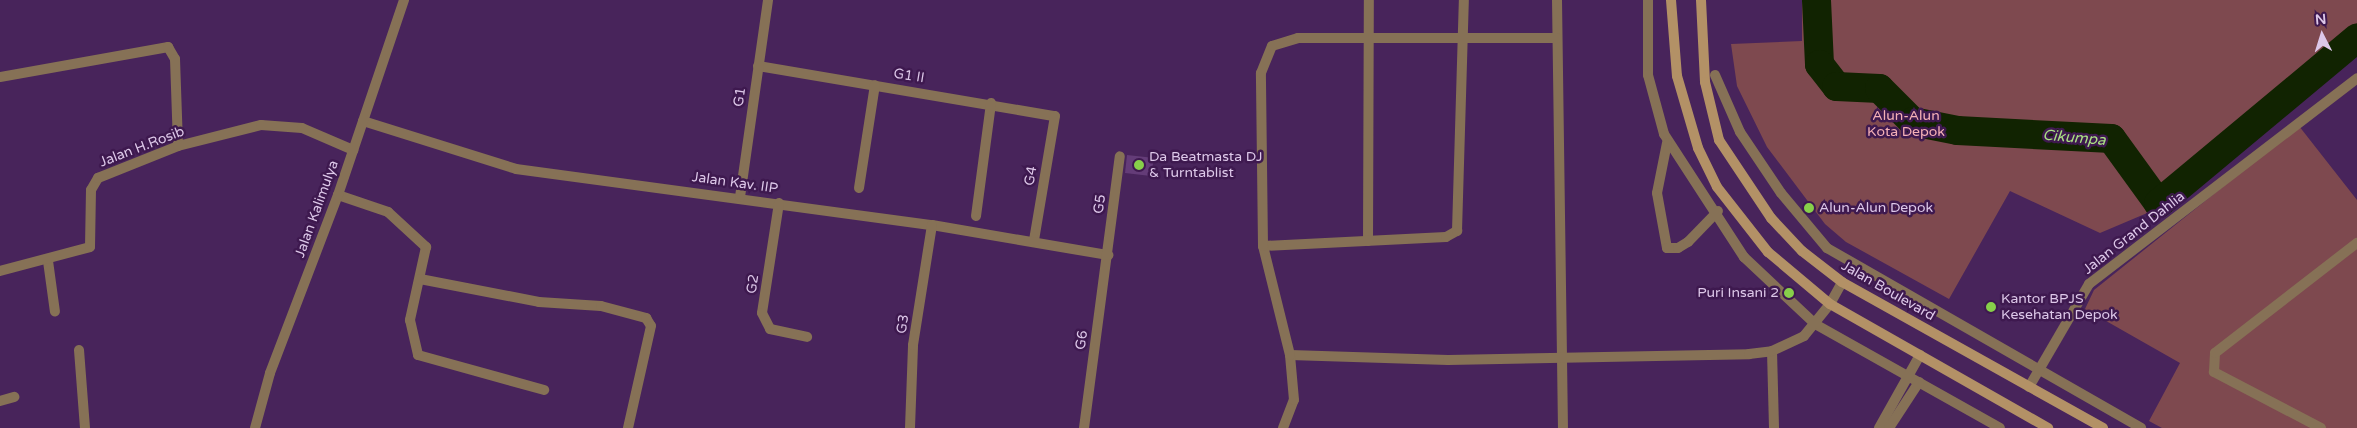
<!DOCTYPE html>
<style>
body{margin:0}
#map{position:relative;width:2357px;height:428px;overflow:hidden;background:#48245b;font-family:"Varela Round",sans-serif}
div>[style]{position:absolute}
.green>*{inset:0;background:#7e494f}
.river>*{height:29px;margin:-14.5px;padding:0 14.5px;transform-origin:14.5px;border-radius:14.5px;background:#112301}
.building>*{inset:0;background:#643c78}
.minor>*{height:10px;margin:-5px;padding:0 5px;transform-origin:5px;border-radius:5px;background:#867156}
.tertiary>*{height:10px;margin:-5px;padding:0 5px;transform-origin:5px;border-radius:5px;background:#867156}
.secondary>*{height:10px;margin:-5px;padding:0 5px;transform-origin:5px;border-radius:5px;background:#b39166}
.dots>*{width:14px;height:14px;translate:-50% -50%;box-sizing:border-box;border:2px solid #3e194f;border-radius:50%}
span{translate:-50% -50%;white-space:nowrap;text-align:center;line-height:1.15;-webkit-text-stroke:5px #3e194f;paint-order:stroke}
.street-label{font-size:14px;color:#ddc8e9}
.park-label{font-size:14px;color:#f5b1b7}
.poi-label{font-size:14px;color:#ddc8e9}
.left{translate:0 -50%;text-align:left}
.right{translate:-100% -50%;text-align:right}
.water-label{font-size:15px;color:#abe284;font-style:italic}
.north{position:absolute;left:2297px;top:10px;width:50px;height:50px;-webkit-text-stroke:4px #3e194f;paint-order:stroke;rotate:355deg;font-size:14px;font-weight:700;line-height:20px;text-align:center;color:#ddc8e9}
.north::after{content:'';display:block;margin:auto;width:18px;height:22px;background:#ddc8e9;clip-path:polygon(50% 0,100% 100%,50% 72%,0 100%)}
</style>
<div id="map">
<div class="green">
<div style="clip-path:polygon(1802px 0,2357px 0,2357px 40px,2277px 99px,2264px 121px,2159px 208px,2100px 233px,2010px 191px,1949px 299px,1846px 242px,1825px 224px,1767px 147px,1737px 86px,1731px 44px,1802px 41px)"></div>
<div style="clip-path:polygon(2299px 126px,2357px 200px,2357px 428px,2162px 428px,2149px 421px,2180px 363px,2085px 309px,2094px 290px)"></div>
</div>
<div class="river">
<div style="left:1816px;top:0;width:64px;rotate:87.3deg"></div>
<div style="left:1819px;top:64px;width:28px;rotate:52deg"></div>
<div style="left:1836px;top:86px;width:43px;rotate:2.7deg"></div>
<div style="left:1879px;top:88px;width:47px;rotate:45deg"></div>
<div style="left:1912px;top:121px;width:46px;rotate:11.3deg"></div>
<div style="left:1957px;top:130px;width:154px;rotate:3deg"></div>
<div style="left:2111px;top:138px;width:80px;rotate:54.1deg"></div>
<div style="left:2158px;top:203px;width:259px;rotate:-39.8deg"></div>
</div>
<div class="building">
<div style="clip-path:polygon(1127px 155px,1154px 158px,1151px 176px,1125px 173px)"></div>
</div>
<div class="minor">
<div style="left:1557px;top:0;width:428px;rotate:89.2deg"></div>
<div style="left:1648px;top:0;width:75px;rotate:90deg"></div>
<div style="left:1648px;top:75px;width:61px;rotate:74.8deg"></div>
<div style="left:1664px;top:134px;width:147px;rotate:57deg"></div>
<div style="left:1744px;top:257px;width:98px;rotate:43.3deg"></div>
<div style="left:1815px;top:324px;width:212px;rotate:29.3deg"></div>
<div style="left:758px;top:66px;width:301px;rotate:9.6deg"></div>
<div style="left:1055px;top:116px;width:126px;rotate:99.6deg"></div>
<div style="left:1715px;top:75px;width:62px;rotate:66.3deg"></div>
<div style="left:1740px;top:132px;width:73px;rotate:56.1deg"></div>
<div style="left:1781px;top:193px;width:72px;rotate:50.1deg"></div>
<div style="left:1827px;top:248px;width:362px;rotate:29.8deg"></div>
<div style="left:0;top:77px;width:171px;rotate:-10.1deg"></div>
<div style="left:168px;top:47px;width:14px;rotate:60deg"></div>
<div style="left:175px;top:59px;width:87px;rotate:88deg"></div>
<div style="left:363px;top:121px;width:160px;rotate:17.4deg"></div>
<div style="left:516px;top:169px;width:420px;rotate:7.7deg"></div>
<div style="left:932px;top:225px;width:179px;rotate:9.7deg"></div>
<div style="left:1667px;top:143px;width:51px;rotate:101.3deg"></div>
<div style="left:1657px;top:193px;width:56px;rotate:79.7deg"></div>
<div style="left:1667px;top:248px;width:11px"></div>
<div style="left:1678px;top:248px;width:12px;rotate:-31deg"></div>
<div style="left:1688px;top:242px;width:43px;rotate:-45.9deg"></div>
<div style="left:859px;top:188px;width:104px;rotate:-81.2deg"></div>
<div style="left:338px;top:195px;width:53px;rotate:18.8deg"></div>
<div style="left:388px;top:212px;width:52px;rotate:42.6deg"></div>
<div style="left:426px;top:247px;width:75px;rotate:102.4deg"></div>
<div style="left:410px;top:320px;width:36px;rotate:77deg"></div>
<div style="left:418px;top:355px;width:131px;rotate:15.5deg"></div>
<div style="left:740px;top:197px;width:199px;rotate:-81.9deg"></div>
<div style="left:779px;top:203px;width:111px;rotate:98.8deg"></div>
<div style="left:762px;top:313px;width:18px;rotate:63deg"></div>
<div style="left:770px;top:329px;width:38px;rotate:12deg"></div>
<div style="left:976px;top:216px;width:114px;rotate:-82.4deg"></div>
<div style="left:1368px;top:241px;width:241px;rotate:-89.8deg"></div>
<div style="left:1263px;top:246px;width:183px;rotate:-2.8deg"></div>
<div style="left:1446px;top:237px;width:13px;rotate:-29deg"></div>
<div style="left:1457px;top:231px;width:231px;rotate:-88.3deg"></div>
<div style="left:48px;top:261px;width:51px;rotate:82.2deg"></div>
<div style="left:0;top:271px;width:93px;rotate:-14.9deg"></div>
<div style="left:90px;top:247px;width:57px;rotate:-89deg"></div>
<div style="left:91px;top:190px;width:14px;rotate:-60deg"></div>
<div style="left:98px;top:178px;width:86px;rotate:-21.8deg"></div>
<div style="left:178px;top:146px;width:86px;rotate:-14.2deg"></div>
<div style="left:261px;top:125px;width:41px;rotate:4.2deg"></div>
<div style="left:302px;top:128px;width:56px;rotate:23.3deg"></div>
<div style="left:420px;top:279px;width:121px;rotate:10.9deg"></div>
<div style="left:539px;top:302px;width:62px;rotate:3.7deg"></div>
<div style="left:601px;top:306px;width:47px;rotate:14.9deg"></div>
<div style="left:646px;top:318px;width:9px;rotate:58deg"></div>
<div style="left:651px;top:326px;width:105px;rotate:102.7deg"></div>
<div style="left:79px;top:350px;width:78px;rotate:85.6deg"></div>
<div style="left:1772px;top:351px;width:77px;rotate:88.5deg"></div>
<div style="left:1290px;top:355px;width:158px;rotate:1.8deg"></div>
<div style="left:1448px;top:360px;width:301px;rotate:-1.1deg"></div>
<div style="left:1749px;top:354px;width:23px;rotate:-7deg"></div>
<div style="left:1772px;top:351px;width:35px;rotate:-25deg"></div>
<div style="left:1804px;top:336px;width:41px;rotate:-50.9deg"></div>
<div style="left:1830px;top:304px;width:25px;rotate:-61deg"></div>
<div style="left:2029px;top:387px;width:119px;rotate:-59.8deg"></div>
<div style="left:2089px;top:284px;width:338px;rotate:-37.5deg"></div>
<div style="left:0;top:401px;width:15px;rotate:-16deg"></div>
<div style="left:910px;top:428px;width:83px;rotate:-87.9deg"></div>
<div style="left:913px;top:345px;width:121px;rotate:-81deg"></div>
<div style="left:1084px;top:428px;width:274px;rotate:-82.5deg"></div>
<div style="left:1283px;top:428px;width:30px;rotate:-69deg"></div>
<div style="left:1294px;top:400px;width:45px;rotate:-95.1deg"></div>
<div style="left:1290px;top:355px;width:112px;rotate:-103.9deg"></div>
<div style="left:1263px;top:246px;width:173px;rotate:-90.7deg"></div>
<div style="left:1261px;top:73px;width:29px;rotate:-68deg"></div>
<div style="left:1272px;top:46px;width:27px;rotate:-17deg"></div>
<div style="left:1298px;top:38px;width:259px"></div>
<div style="left:1879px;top:428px;width:84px;rotate:-60.7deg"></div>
<div style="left:1889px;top:428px;width:55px;rotate:-56.9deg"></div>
<div style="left:2321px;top:428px;width:121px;rotate:-152.4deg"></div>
<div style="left:2214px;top:372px;width:19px;rotate:-87deg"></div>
<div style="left:2215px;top:353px;width:180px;rotate:-37.8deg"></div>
</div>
<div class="tertiary">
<div style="left:255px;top:428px;width:57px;rotate:-74.7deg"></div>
<div style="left:270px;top:373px;width:191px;rotate:-69.1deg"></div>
<div style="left:338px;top:195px;width:206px;rotate:-71.3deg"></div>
</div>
<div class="secondary">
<div style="left:1671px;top:0;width:76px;rotate:85.5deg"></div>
<div style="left:1677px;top:76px;width:75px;rotate:73.7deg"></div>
<div style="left:1698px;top:148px;width:43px;rotate:64deg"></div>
<div style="left:1717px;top:187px;width:83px;rotate:51.9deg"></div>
<div style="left:1768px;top:252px;width:81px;rotate:40deg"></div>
<div style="left:1830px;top:304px;width:251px;rotate:29.6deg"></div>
<div style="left:1701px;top:0;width:82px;rotate:87.2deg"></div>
<div style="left:1705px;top:82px;width:60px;rotate:76.4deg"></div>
<div style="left:1719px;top:140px;width:94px;rotate:56.3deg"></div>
<div style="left:1771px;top:218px;width:45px;rotate:46.8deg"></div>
<div style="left:1802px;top:251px;width:51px;rotate:37.8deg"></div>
<div style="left:1842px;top:282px;width:299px;rotate:29.2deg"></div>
</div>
<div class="dots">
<div style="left:1139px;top:165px;background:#87cf4a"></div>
<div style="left:1809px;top:208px;background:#87cf4a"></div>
<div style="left:1789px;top:293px;background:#87cf4a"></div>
<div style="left:1991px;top:307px;background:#87cf4a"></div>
</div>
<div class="street-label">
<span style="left:909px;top:76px;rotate:9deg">G1 II</span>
<span style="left:740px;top:97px;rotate:-82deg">G1</span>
<span style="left:142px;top:147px;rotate:-21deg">Jalan H.Rosib</span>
<span style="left:1031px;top:176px;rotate:-80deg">G4</span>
<span style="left:735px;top:183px;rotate:8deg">Jalan Kav. IIP</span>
<span style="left:1100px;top:204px;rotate:-82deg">G5</span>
<span style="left:317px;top:209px;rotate:-70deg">Jalan Kalimulya</span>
<span style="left:2134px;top:233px;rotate:-38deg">Jalan Grand Dahlia</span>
<span style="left:753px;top:284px;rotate:-81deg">G2</span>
<span style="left:1888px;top:291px;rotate:30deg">Jalan Boulevard</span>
<span style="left:903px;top:324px;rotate:-81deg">G3</span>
<span style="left:1082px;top:340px;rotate:-82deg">G6</span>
</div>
<div class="park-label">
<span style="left:1906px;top:124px">Alun-Alun<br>Kota Depok</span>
</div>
<div class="poi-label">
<span class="left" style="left:1149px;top:165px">Da Beatmasta DJ<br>&amp; Turntablist</span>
<span class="left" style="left:1819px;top:208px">Alun-Alun Depok</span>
<span class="right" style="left:1779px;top:293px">Puri Insani 2</span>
<span class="left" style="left:2001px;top:307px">Kantor BPJS<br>Kesehatan Depok</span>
</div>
<div class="water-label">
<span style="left:2074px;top:138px;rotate:5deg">Cikumpa</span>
</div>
<div class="north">N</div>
</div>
